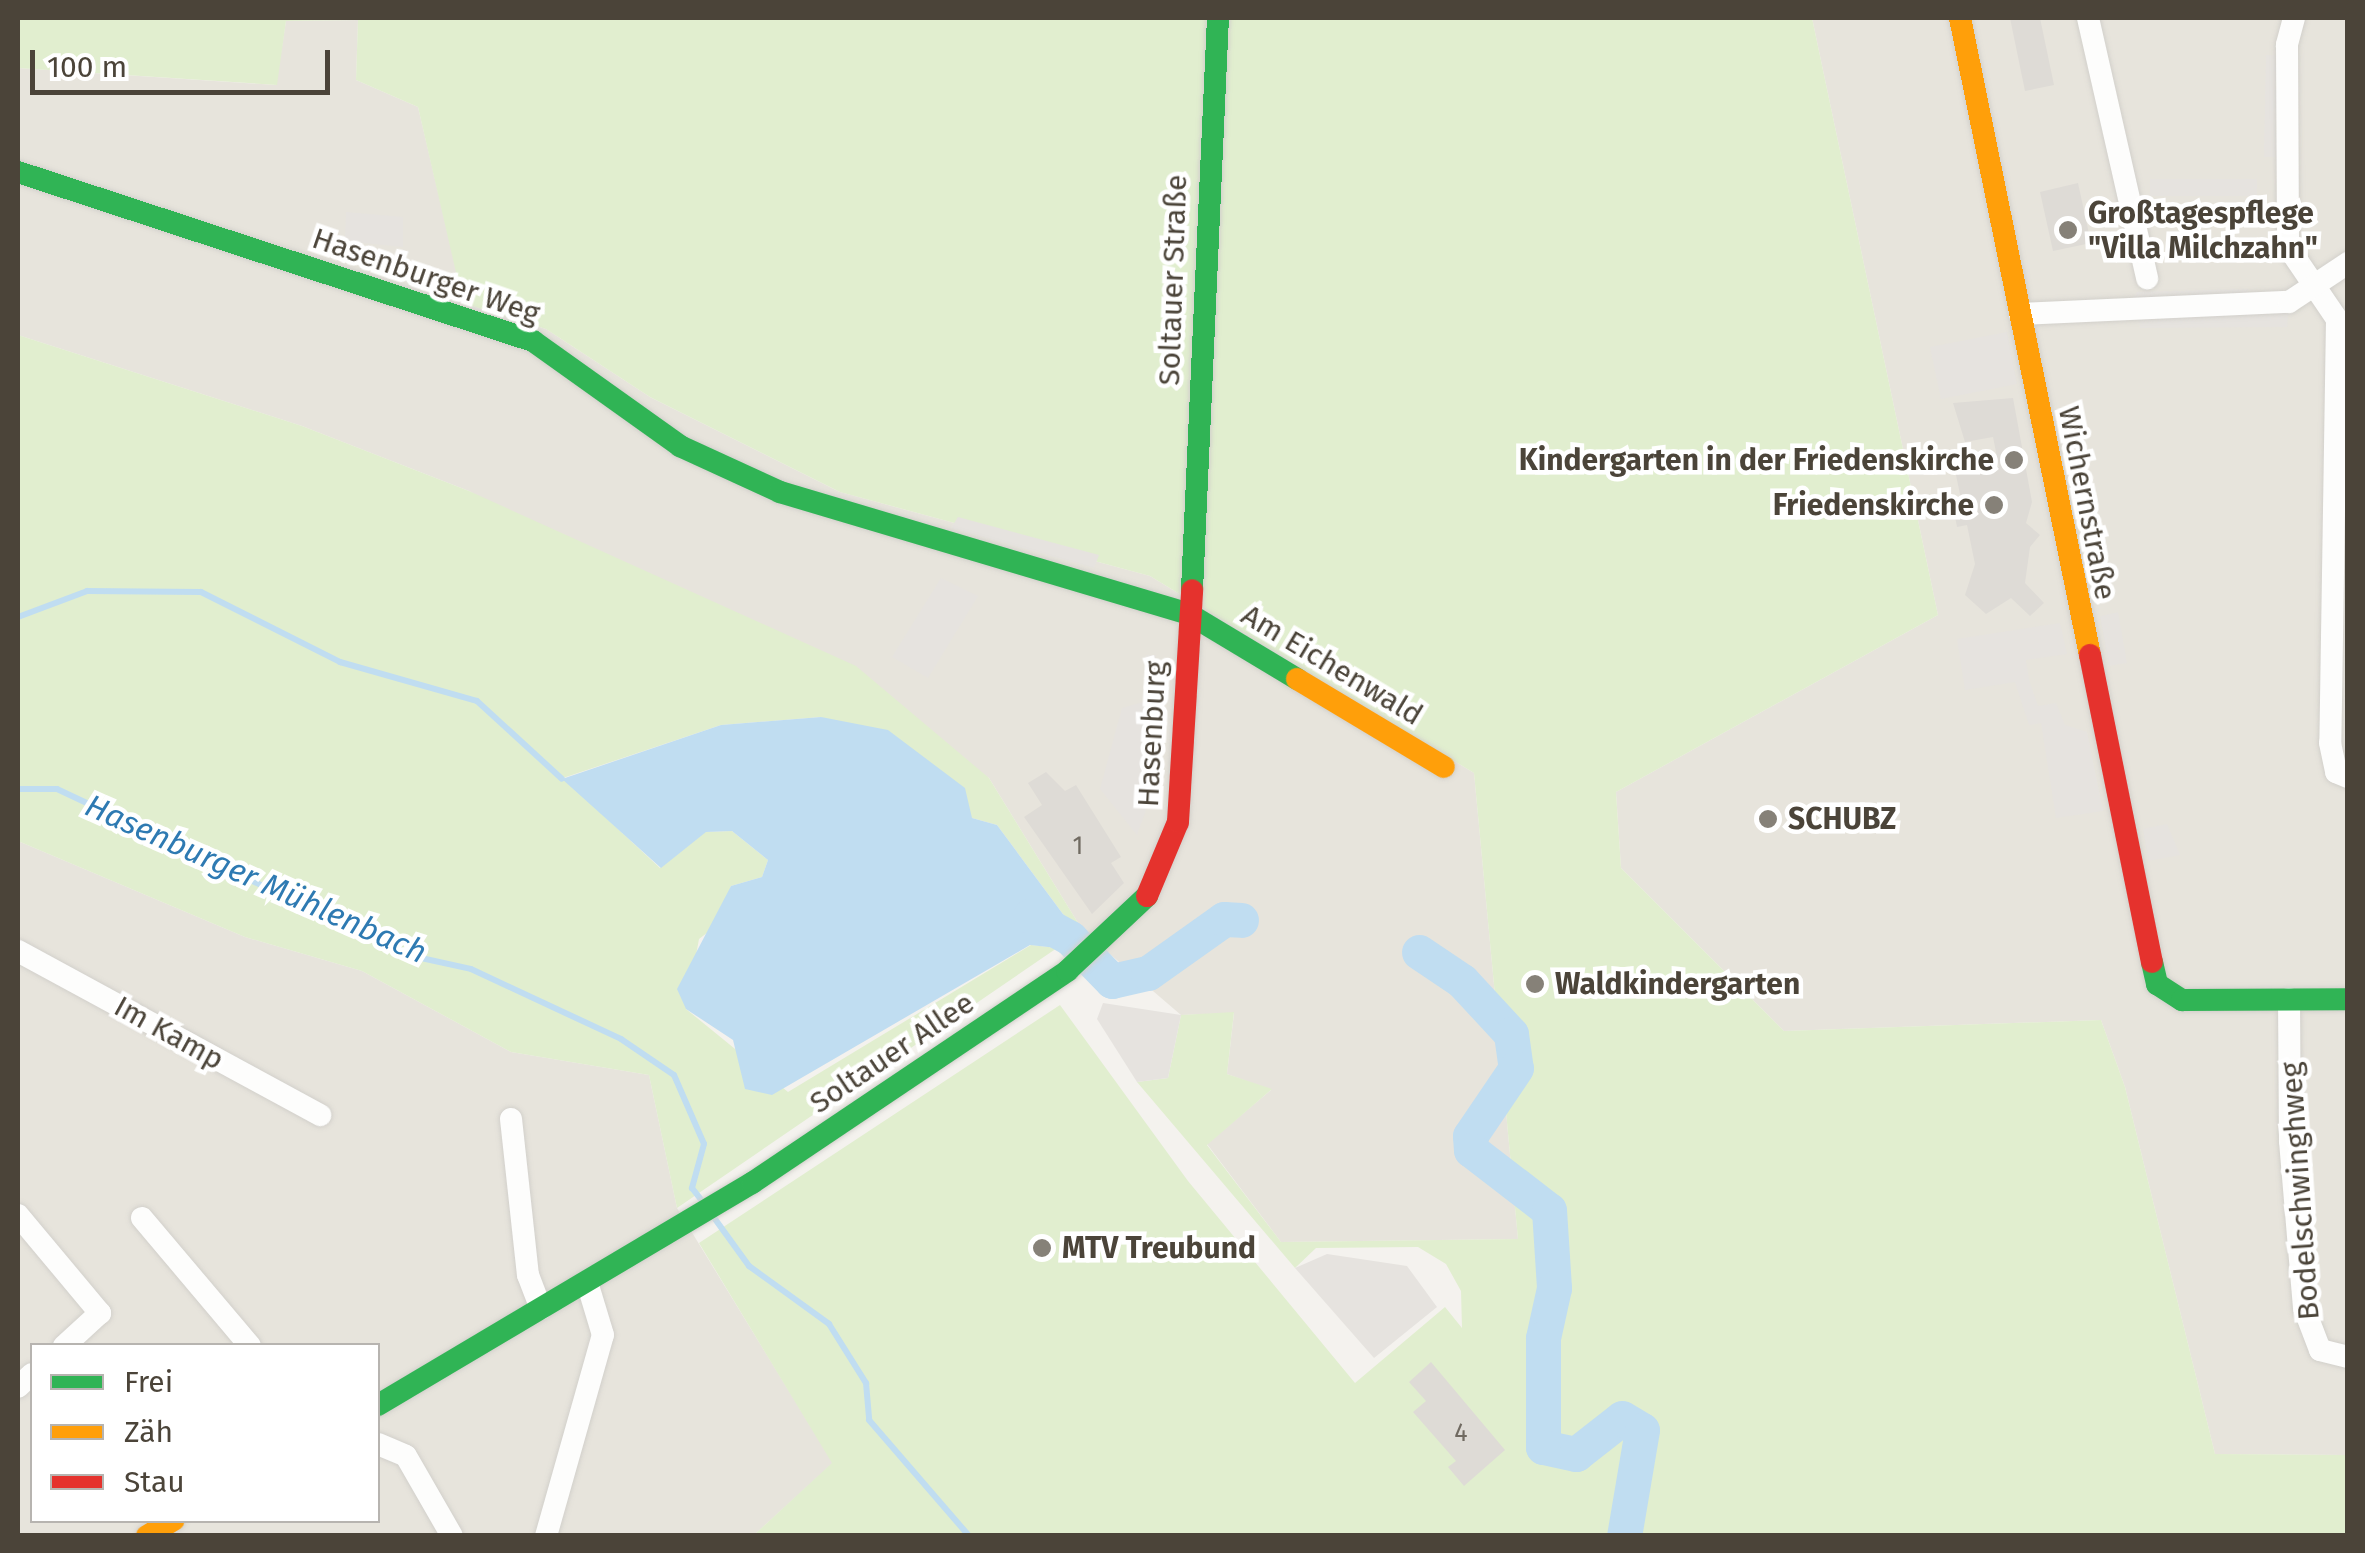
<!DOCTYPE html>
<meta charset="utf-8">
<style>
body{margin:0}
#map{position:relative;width:2365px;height:1553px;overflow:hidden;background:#f4f2ee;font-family:"Fira Sans",sans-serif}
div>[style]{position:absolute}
.residential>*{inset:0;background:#e7e4dc}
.green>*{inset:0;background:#e1eecf}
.parking>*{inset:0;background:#e6e3df}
.water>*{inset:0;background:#c0ddf1}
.stream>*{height:6px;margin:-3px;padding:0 3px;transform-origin:3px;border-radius:3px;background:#c0ddf1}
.river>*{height:35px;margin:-17.5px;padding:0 17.5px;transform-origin:17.5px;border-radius:17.5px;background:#c0ddf1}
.building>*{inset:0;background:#dedbd6}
.roads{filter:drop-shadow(0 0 2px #d2d0cb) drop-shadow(0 0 2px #d2d0cb)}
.street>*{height:22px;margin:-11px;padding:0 11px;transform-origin:11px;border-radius:11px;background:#fdfdfc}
.fast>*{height:22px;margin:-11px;padding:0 11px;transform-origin:11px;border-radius:11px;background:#30b455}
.slow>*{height:22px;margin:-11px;padding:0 11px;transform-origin:11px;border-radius:11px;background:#ff9f0a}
.jam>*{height:22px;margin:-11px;padding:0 11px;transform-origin:11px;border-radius:11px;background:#e5322d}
.dots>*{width:28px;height:28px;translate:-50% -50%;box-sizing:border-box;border:5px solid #fff;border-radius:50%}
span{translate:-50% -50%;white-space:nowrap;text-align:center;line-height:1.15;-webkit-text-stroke:9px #fff;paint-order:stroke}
.number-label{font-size:25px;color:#706a61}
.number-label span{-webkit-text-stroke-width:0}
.poi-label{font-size:30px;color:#4b4439;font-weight:700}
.left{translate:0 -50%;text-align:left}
.right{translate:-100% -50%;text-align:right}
.street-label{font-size:30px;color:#4b4439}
.water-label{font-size:32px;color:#2e7ab2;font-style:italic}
.frame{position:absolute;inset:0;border:20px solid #4b4439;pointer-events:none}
.legend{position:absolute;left:30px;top:1343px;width:350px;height:180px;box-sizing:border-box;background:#fff;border:2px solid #b7b4b0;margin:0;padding:12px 18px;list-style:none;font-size:30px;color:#4b4439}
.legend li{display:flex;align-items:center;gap:20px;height:50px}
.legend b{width:50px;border:2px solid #b7b4b0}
.scale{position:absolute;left:30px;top:50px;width:300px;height:45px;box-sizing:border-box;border:5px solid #4b4439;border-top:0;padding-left:12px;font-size:30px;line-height:35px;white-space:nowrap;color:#4b4439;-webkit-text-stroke:8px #fff;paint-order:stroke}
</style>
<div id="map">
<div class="residential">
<div style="clip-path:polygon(1812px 18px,2347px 18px,2347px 1455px,2215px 1454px,2125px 1087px,2101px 1020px,1784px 1031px,1621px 868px,1616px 792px,1938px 615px)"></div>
<div style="clip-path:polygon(358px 20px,356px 80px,418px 107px,464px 303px,546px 329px,650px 397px,840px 492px,1150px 576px,1474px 773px,1518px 1239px,1281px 1242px,1207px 1144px,1271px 1090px,1227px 1074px,1234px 1013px,1181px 1015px,1083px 931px,989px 778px,469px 491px,302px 426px,18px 335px,18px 68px,276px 85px,286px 21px)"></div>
<div style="clip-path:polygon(evenodd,18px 841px,245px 937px,362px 971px,511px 1052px,649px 1075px,677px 1208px,833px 1463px,754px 1535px,18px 1535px,18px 841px,32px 1346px,378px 1346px,378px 1520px,32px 1520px,32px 1346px)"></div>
</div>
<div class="green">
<div style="clip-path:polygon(18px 18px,1812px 18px,1938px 615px,1616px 792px,1621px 868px,1784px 1031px,2101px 1020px,2125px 1087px,2215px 1454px,2347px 1455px,2347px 1535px,754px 1535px,832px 1463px,699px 1243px,1060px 1005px,1188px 1181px,1355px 1383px,1445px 1307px,1462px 1328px,1461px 1291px,1446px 1264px,1418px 1247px,1316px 1248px,1295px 1268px,1137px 1082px,1168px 1078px,1181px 1015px,1234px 1012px,1227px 1074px,1272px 1089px,1207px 1145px,1281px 1242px,1518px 1239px,1474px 773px,1150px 576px,840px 492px,650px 397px,546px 329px,463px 303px,418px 107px,356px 80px,358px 20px,286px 21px,277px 85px,18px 68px)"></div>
<div style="clip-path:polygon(18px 335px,302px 426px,469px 491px,856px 666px,989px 778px,1083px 931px,1077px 933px,997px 825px,972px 818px,821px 717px,721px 725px,563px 778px,660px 868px,705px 832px,732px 831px,768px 860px,762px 877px,731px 886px,716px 926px,699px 939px,686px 1009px,788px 1092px,1031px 945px,1057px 948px,677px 1208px,649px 1075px,511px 1052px,362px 971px,245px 937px,18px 841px)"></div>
</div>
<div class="parking">
<div style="clip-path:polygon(2266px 55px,2287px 56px,2288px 157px,2264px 157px)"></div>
<div style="clip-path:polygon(2150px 179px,2257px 179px,2257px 196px,2150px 196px)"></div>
<div style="clip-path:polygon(346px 212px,403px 217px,403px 247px,345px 241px)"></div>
<div style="clip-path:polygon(2247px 289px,2256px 303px,2289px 302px,2287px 327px,2140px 328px,2137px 306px,2128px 306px,2137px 292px)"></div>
<div style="clip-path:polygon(2007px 332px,2017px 384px,1941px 399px,1930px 347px)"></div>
<div style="clip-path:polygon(958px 517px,1099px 555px,1094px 568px,951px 528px)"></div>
<div style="clip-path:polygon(941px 578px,978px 596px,928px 678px,892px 657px)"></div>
<div style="clip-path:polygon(2118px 612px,2127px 663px,2109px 666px,2100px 616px)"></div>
<div style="clip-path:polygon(2060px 623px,2067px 654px,2026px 660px,2029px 680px,2038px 706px,2056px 703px,2065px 725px,2087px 732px,2103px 811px,2056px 818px,2041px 723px,2029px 725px,2015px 682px,1965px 690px,1957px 639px)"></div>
<div style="clip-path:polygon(1146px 655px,1156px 655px,1151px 796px,1137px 835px,1100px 789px,1122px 708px,1143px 702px)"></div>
<div style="clip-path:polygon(2167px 824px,2180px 855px,2148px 861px,2143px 829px)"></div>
<div style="clip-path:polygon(1103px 1003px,1181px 1015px,1168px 1078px,1137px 1082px,1097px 1019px)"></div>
<div style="clip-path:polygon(1327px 1254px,1407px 1266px,1437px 1307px,1374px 1358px,1295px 1268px)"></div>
</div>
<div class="water">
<div style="clip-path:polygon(821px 717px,888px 730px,965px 788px,972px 818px,997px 825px,1077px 933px,1057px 948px,1030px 945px,772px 1095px,745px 1089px,733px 1040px,686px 1009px,677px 989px,731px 886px,762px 877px,768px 860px,732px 831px,706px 832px,661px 868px,562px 779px,721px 725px)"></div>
</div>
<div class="stream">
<div style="left:18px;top:617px;width:74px;rotate:-20.6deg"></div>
<div style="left:87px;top:591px;width:114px;rotate:0.5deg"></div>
<div style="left:201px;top:592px;width:156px;rotate:26.7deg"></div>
<div style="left:340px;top:662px;width:142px;rotate:15.9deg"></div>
<div style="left:477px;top:701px;width:115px;rotate:42.5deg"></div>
<div style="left:18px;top:789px;width:39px"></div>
<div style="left:57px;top:789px;width:392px;rotate:25.2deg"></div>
<div style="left:412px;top:956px;width:60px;rotate:12.4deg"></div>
<div style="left:471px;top:969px;width:166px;rotate:25deg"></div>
<div style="left:621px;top:1039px;width:64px;rotate:34.2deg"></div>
<div style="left:674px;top:1075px;width:75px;rotate:66.5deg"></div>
<div style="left:704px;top:1144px;width:46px;rotate:105.3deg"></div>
<div style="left:692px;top:1188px;width:16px;rotate:52deg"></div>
<div style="left:715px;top:1219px;width:58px;rotate:54.1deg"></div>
<div style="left:749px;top:1266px;width:99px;rotate:35.9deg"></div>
<div style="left:829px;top:1324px;width:70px;rotate:57.9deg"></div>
<div style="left:866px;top:1383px;width:37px;rotate:85deg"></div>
<div style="left:869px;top:1420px;width:153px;rotate:49.2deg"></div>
</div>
<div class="river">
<div style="left:1030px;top:916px;width:46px;rotate:28.8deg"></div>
<div style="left:1070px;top:938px;width:60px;rotate:45.7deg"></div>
<div style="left:1112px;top:981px;width:37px;rotate:-13deg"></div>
<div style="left:1148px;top:973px;width:93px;rotate:-35.4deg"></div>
<div style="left:1224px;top:919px;width:17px;rotate:3deg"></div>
<div style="left:1419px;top:952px;width:52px;rotate:34deg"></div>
<div style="left:1462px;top:981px;width:72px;rotate:47.2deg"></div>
<div style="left:1511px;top:1034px;width:34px;rotate:82deg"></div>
<div style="left:1516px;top:1068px;width:82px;rotate:124.1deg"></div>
<div style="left:1470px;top:1136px;width:14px;rotate:86deg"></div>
<div style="left:1471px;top:1150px;width:98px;rotate:37.6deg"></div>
<div style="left:1549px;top:1210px;width:78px;rotate:86.3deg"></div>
<div style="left:1554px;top:1288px;width:51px;rotate:102.4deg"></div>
<div style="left:1543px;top:1338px;width:109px;rotate:90deg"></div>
<div style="left:1543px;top:1447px;width:34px;rotate:12deg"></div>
<div style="left:1576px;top:1454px;width:58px;rotate:-38deg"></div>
<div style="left:1622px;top:1418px;width:23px;rotate:31deg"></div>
<div style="left:1642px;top:1430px;width:108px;rotate:99.6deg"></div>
</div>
<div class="building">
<div style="clip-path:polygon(2010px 18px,2040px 18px,2054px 85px,2025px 91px)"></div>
<div style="clip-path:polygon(2078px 183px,2091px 243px,2053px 251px,2040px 192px)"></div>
<div style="clip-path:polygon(2013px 398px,2032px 502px,2026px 523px,2040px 535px,2030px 547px,2025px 583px,2044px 603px,2030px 616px,2011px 598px,1986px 614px,1965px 595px,1975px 564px,1967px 525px,1957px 527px,1953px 506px,1962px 504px,1956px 475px,1999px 467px,1993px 437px,1965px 442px,1953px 403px)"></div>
<div style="clip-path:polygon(1046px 772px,1065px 791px,1076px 785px,1121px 857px,1111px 863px,1124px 883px,1092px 914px,1024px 817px,1042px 805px,1028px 783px)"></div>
<div style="clip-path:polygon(1431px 1362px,1505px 1450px,1464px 1486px,1448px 1467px,1456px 1461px,1413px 1412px,1426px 1401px,1409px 1382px)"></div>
</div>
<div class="roads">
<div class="street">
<div style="left:2088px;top:18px;width:267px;rotate:77.2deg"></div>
<div style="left:2294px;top:18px;width:28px;rotate:105deg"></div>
<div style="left:2287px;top:45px;width:202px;rotate:89.7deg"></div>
<div style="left:2288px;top:247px;width:87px;rotate:55.8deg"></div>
<div style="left:2337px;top:319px;width:424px;rotate:90.9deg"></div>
<div style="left:2330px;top:743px;width:30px;rotate:78deg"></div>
<div style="left:2336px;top:772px;width:13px;rotate:23deg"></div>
<div style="left:2020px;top:314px;width:269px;rotate:-2.6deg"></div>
<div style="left:2289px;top:302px;width:71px;rotate:-33.5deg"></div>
<div style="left:18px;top:951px;width:344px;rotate:28.5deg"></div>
<div style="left:2289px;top:999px;width:142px;rotate:89.6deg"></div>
<div style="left:2290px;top:1141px;width:168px;rotate:85.2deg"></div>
<div style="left:2304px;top:1308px;width:45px;rotate:69.1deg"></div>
<div style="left:2320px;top:1350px;width:29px;rotate:14deg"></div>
<div style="left:511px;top:1119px;width:157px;rotate:83.8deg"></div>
<div style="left:528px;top:1275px;width:36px;rotate:69deg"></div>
<div style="left:18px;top:1215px;width:128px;rotate:50.1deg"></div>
<div style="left:100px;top:1313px;width:49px;rotate:137.5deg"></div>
<div style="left:142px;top:1218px;width:167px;rotate:49.8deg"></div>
<div style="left:18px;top:1387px;width:19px;rotate:-43deg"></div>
<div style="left:378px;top:1444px;width:30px;rotate:23deg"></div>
<div style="left:406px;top:1456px;width:92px;rotate:60.1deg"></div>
<div style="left:546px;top:1536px;width:209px;rotate:-74.2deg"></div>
<div style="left:603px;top:1335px;width:55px;rotate:-106.8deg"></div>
</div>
<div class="fast">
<div style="left:18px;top:172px;width:542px;rotate:18.17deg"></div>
<div style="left:533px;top:341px;width:181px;rotate:35.5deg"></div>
<div style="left:680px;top:446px;width:110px;rotate:24.7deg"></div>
<div style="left:780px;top:492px;width:427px;rotate:16.6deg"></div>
<div style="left:1189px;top:614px;width:126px;rotate:31deg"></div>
<div style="left:1192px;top:590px;width:573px;rotate:-87.4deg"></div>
<div style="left:2152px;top:962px;width:23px;rotate:77deg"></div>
<div style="left:2157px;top:984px;width:30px;rotate:33deg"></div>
<div style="left:2182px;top:1000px;width:166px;rotate:-0.3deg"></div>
<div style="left:378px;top:1405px;width:435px;rotate:-30.7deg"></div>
<div style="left:752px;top:1183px;width:380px;rotate:-33.9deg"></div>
<div style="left:1067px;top:971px;width:110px;rotate:-43.2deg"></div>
</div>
<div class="slow">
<div style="left:1960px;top:18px;width:650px;rotate:78.47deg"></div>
<div style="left:1297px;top:679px;width:171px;rotate:30.9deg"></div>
<div style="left:147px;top:1536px;width:31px;rotate:-31deg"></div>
</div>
<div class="jam">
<div style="left:2090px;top:655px;width:313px;rotate:78.6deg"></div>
<div style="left:1147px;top:896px;width:80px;rotate:-67.3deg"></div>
<div style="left:1178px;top:822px;width:232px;rotate:-86.5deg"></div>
</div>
</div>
<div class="dots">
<div style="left:2068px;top:230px;background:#868178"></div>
<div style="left:2014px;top:460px;background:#868178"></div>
<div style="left:1994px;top:505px;background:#868178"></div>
<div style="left:1768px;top:819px;background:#868178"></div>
<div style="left:1535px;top:984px;background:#868178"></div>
<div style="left:1042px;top:1248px;background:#868178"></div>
</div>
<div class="number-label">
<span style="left:1078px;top:846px">1</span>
<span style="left:1461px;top:1433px">4</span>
</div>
<div class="poi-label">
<span class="left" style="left:2088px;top:230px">Großtagespflege<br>"Villa Milchzahn"</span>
<span class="right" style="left:1994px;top:460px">Kindergarten in der Friedenskirche</span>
<span class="right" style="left:1974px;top:505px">Friedenskirche</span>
<span class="left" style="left:1788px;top:819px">SCHUBZ</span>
<span class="left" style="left:1555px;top:984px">Waldkindergarten</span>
<span class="left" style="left:1062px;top:1248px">MTV Treubund</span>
</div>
<div class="street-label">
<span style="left:426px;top:276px;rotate:19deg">Hasenburger Weg</span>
<span style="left:1173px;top:280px;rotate:-88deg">Soltauer Straße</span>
<span style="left:2087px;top:503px;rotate:79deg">Wichernstraße</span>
<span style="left:1332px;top:665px;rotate:31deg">Am Eichenwald</span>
<span style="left:1152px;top:734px;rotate:-87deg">Hasenburg</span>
<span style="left:169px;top:1033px;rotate:29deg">Im Kamp</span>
<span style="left:892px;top:1053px;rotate:-34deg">Soltauer Allee</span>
<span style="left:2300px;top:1191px;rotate:-94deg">Bodelschwinghweg</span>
</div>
<div class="water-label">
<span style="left:256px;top:879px;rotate:24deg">Hasenburger Mühlenbach</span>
</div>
<div class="frame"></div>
<ul class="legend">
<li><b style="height:12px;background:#30b455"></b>Frei</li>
<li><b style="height:12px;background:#ff9f0a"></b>Zäh</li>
<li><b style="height:12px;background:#e5322d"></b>Stau</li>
</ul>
<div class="scale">100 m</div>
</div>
